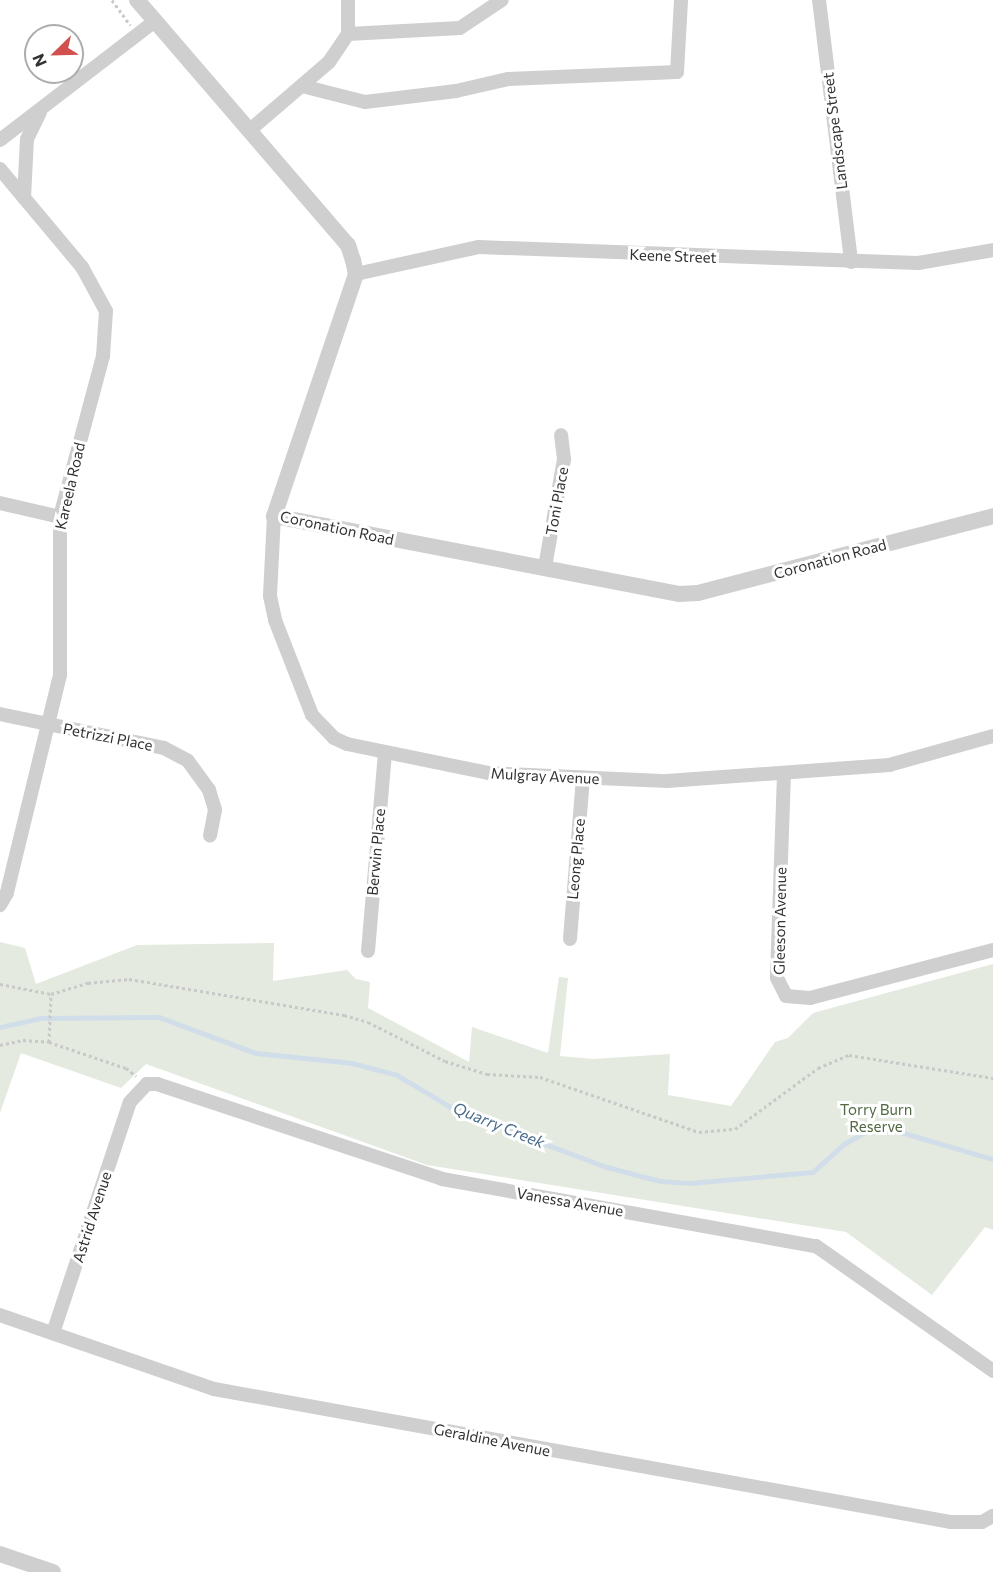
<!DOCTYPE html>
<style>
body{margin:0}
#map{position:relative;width:993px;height:1572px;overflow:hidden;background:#fff;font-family:Commissioner,sans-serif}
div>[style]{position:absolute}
.green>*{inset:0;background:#e4eadf}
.stream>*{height:4.5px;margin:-2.25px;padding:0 2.25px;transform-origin:2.25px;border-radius:2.25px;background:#d1deea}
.path>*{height:3px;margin-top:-1.5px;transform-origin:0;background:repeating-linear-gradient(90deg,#c9c9c9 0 3px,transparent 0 6px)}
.minor>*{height:14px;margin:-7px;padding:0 7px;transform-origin:7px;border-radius:7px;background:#cfcfcf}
.tertiary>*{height:16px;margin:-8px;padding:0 8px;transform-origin:8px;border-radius:8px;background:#cfcfcf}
span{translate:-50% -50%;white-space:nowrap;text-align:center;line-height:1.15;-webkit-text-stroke:6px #fff;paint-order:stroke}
.street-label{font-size:15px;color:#323232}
.park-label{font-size:15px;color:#526944}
.water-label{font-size:16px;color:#496b8b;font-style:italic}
.north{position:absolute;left:24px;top:24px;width:60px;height:60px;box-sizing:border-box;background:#fff;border:2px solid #adadad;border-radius:50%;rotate:247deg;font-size:16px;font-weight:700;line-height:24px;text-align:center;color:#323232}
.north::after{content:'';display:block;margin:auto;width:21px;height:27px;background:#d14f4d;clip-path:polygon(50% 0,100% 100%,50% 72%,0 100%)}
</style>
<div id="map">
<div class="green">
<div style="clip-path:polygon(0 942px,25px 948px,36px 984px,137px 945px,274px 943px,273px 981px,347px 970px,356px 979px,370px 982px,368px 1008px,469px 1062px,472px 1027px,548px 1053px,559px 977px,568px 978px,560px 1056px,593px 1059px,670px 1054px,668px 1095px,731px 1106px,775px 1042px,788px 1038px,813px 1013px,993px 964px,993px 1230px,985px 1227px,932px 1295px,846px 1232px,427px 1165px,146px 1064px,121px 1088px,21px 1053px,0 1113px)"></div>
</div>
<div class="stream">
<div style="left:0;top:1027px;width:42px;rotate:-12.4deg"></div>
<div style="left:41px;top:1018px;width:118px;rotate:-0.5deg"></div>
<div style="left:159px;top:1017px;width:103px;rotate:20.4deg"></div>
<div style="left:256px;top:1053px;width:97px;rotate:5.9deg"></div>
<div style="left:352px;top:1063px;width:47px;rotate:14.9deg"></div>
<div style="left:397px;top:1075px;width:61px;rotate:30.8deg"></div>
<div style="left:449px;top:1106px;width:49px;rotate:22.9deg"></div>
<div style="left:494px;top:1125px;width:121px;rotate:20.4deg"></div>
<div style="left:607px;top:1167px;width:55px;rotate:14.8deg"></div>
<div style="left:660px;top:1181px;width:30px;rotate:4deg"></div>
<div style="left:690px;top:1183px;width:123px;rotate:-5.1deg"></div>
<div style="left:813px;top:1172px;width:42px;rotate:-42.1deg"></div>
<div style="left:844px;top:1144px;width:25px;rotate:-29deg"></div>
<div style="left:866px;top:1132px;width:31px;rotate:-2deg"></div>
<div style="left:897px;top:1131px;width:100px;rotate:16.3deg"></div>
</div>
<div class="path">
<div style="left:112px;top:0;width:31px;rotate:54deg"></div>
<div style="left:0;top:984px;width:52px;rotate:11.1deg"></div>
<div style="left:49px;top:1042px;width:81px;rotate:18.7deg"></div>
<div style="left:126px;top:1068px;width:13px;rotate:39deg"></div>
<div style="left:0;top:1045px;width:24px;rotate:-12deg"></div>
<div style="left:23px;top:1040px;width:26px;rotate:4deg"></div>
<div style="left:49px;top:1042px;width:48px;rotate:-87.6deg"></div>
<div style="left:51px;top:994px;width:39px;rotate:-17deg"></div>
<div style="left:88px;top:983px;width:41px;rotate:-5.6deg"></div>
<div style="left:129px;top:979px;width:218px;rotate:9.5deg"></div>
<div style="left:344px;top:1015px;width:25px;rotate:16deg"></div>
<div style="left:368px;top:1022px;width:86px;rotate:26.9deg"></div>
<div style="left:445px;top:1061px;width:44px;rotate:17.2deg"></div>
<div style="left:487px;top:1074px;width:53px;rotate:3.2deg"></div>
<div style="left:540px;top:1077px;width:168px;rotate:19.1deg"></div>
<div style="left:699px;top:1132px;width:36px;rotate:-5deg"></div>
<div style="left:735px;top:1129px;width:103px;rotate:-36.3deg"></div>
<div style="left:818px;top:1068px;width:34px;rotate:-23deg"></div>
<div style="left:849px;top:1055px;width:146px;rotate:9.1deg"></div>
</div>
<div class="minor">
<div style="left:819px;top:0;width:264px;rotate:83deg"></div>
<div style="left:348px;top:34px;width:112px;rotate:-3.1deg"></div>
<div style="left:460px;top:28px;width:50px;rotate:-33.7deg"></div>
<div style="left:302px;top:86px;width:65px;rotate:14.3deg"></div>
<div style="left:365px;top:102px;width:92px;rotate:-6.9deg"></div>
<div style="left:456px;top:91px;width:53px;rotate:-13deg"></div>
<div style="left:508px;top:79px;width:169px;rotate:-2.4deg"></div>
<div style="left:677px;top:72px;width:72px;rotate:-86.8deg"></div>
<div style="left:250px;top:130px;width:104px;rotate:-40.7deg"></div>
<div style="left:329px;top:62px;width:34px;rotate:-56deg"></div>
<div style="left:348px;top:34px;width:34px;rotate:-90deg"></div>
<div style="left:0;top:140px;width:195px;rotate:-37.5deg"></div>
<div style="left:0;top:169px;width:128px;rotate:50.1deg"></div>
<div style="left:82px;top:267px;width:50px;rotate:61.4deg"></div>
<div style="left:106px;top:311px;width:45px;rotate:93.8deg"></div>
<div style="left:103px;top:356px;width:167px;rotate:105deg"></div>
<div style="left:60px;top:517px;width:158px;rotate:90deg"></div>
<div style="left:60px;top:675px;width:224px;rotate:103.7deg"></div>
<div style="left:7px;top:893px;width:14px;rotate:120deg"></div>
<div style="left:24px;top:198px;width:59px;rotate:-87.1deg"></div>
<div style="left:27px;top:139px;width:30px;rotate:-64deg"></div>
<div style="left:356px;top:274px;width:126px;rotate:-12.4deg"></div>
<div style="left:479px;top:247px;width:439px;rotate:2.1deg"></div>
<div style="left:918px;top:263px;width:76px;rotate:-9.8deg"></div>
<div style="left:0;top:503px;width:62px;rotate:13.1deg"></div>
<div style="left:274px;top:516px;width:80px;rotate:92.9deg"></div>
<div style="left:270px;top:596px;width:25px;rotate:78deg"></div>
<div style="left:275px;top:620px;width:102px;rotate:68.7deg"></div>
<div style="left:312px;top:715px;width:32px;rotate:46deg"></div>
<div style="left:334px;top:738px;width:14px;rotate:25deg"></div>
<div style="left:347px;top:744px;width:144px;rotate:11.6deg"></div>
<div style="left:488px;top:773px;width:179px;rotate:2.6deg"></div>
<div style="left:667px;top:781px;width:223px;rotate:-4.1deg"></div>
<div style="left:889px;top:765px;width:108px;rotate:-15.6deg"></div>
<div style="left:545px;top:567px;width:110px;rotate:-80deg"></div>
<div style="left:564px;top:459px;width:24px;rotate:-97deg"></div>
<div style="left:0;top:714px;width:167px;rotate:11.7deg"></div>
<div style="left:164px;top:748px;width:27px;rotate:28deg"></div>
<div style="left:188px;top:761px;width:36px;rotate:54deg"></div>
<div style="left:209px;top:790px;width:21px;rotate:73deg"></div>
<div style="left:215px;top:810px;width:26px;rotate:101deg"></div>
<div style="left:784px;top:774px;width:204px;rotate:92deg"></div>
<div style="left:777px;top:978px;width:20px;rotate:63deg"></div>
<div style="left:786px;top:996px;width:24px;rotate:5deg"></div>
<div style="left:810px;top:998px;width:189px;rotate:-14.7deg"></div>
<div style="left:570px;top:939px;width:162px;rotate:-85.4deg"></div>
<div style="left:368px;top:951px;width:198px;rotate:-85.1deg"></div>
<div style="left:0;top:1315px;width:226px;rotate:19.1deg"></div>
<div style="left:214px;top:1389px;width:749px;rotate:10.23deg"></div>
<div style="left:951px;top:1522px;width:31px"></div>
<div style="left:982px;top:1522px;width:13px;rotate:-29deg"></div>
<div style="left:53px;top:1333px;width:243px;rotate:-71.6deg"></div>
<div style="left:130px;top:1102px;width:25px;rotate:-47deg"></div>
<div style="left:147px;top:1084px;width:10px"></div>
<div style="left:157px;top:1084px;width:300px;rotate:18.4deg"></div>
<div style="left:442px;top:1179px;width:380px;rotate:10.2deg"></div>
<div style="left:816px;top:1246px;width:217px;rotate:35.2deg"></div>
</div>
<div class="tertiary">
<div style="left:137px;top:0;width:323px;rotate:49.3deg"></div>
<div style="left:348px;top:245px;width:16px;rotate:72deg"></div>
<div style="left:353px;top:260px;width:14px;rotate:78deg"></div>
<div style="left:356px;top:274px;width:256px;rotate:108.7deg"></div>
<div style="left:274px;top:516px;width:412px;rotate:10.9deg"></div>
<div style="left:679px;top:594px;width:19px;rotate:-3deg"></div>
<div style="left:698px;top:593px;width:305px;rotate:-14.6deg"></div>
<div style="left:0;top:1554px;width:56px;rotate:18.8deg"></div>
</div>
<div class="street-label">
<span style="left:835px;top:131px;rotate:-97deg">Landscape Street</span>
<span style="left:673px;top:256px;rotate:2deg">Keene Street</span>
<span style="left:70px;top:486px;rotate:-77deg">Kareela Road</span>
<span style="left:557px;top:501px;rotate:-80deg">Toni Place</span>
<span style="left:337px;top:528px;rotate:12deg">Coronation Road</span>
<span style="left:830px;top:559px;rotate:-15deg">Coronation Road</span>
<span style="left:108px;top:737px;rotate:11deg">Petrizzi Place</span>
<span style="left:545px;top:776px;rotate:3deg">Mulgray Avenue</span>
<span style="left:376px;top:852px;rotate:-85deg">Berwin Place</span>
<span style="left:576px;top:859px;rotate:-85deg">Leong Place</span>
<span style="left:780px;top:921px;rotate:-89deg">Gleeson Avenue</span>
<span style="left:570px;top:1202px;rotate:10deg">Vanessa Avenue</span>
<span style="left:92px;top:1217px;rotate:-72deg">Astrid Avenue</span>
<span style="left:492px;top:1440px;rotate:11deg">Geraldine Avenue</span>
</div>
<div class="park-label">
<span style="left:876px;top:1118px">Torry Burn<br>Reserve</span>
</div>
<div class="water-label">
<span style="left:499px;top:1125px;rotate:22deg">Quarry Creek</span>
</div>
<div class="north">N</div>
</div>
